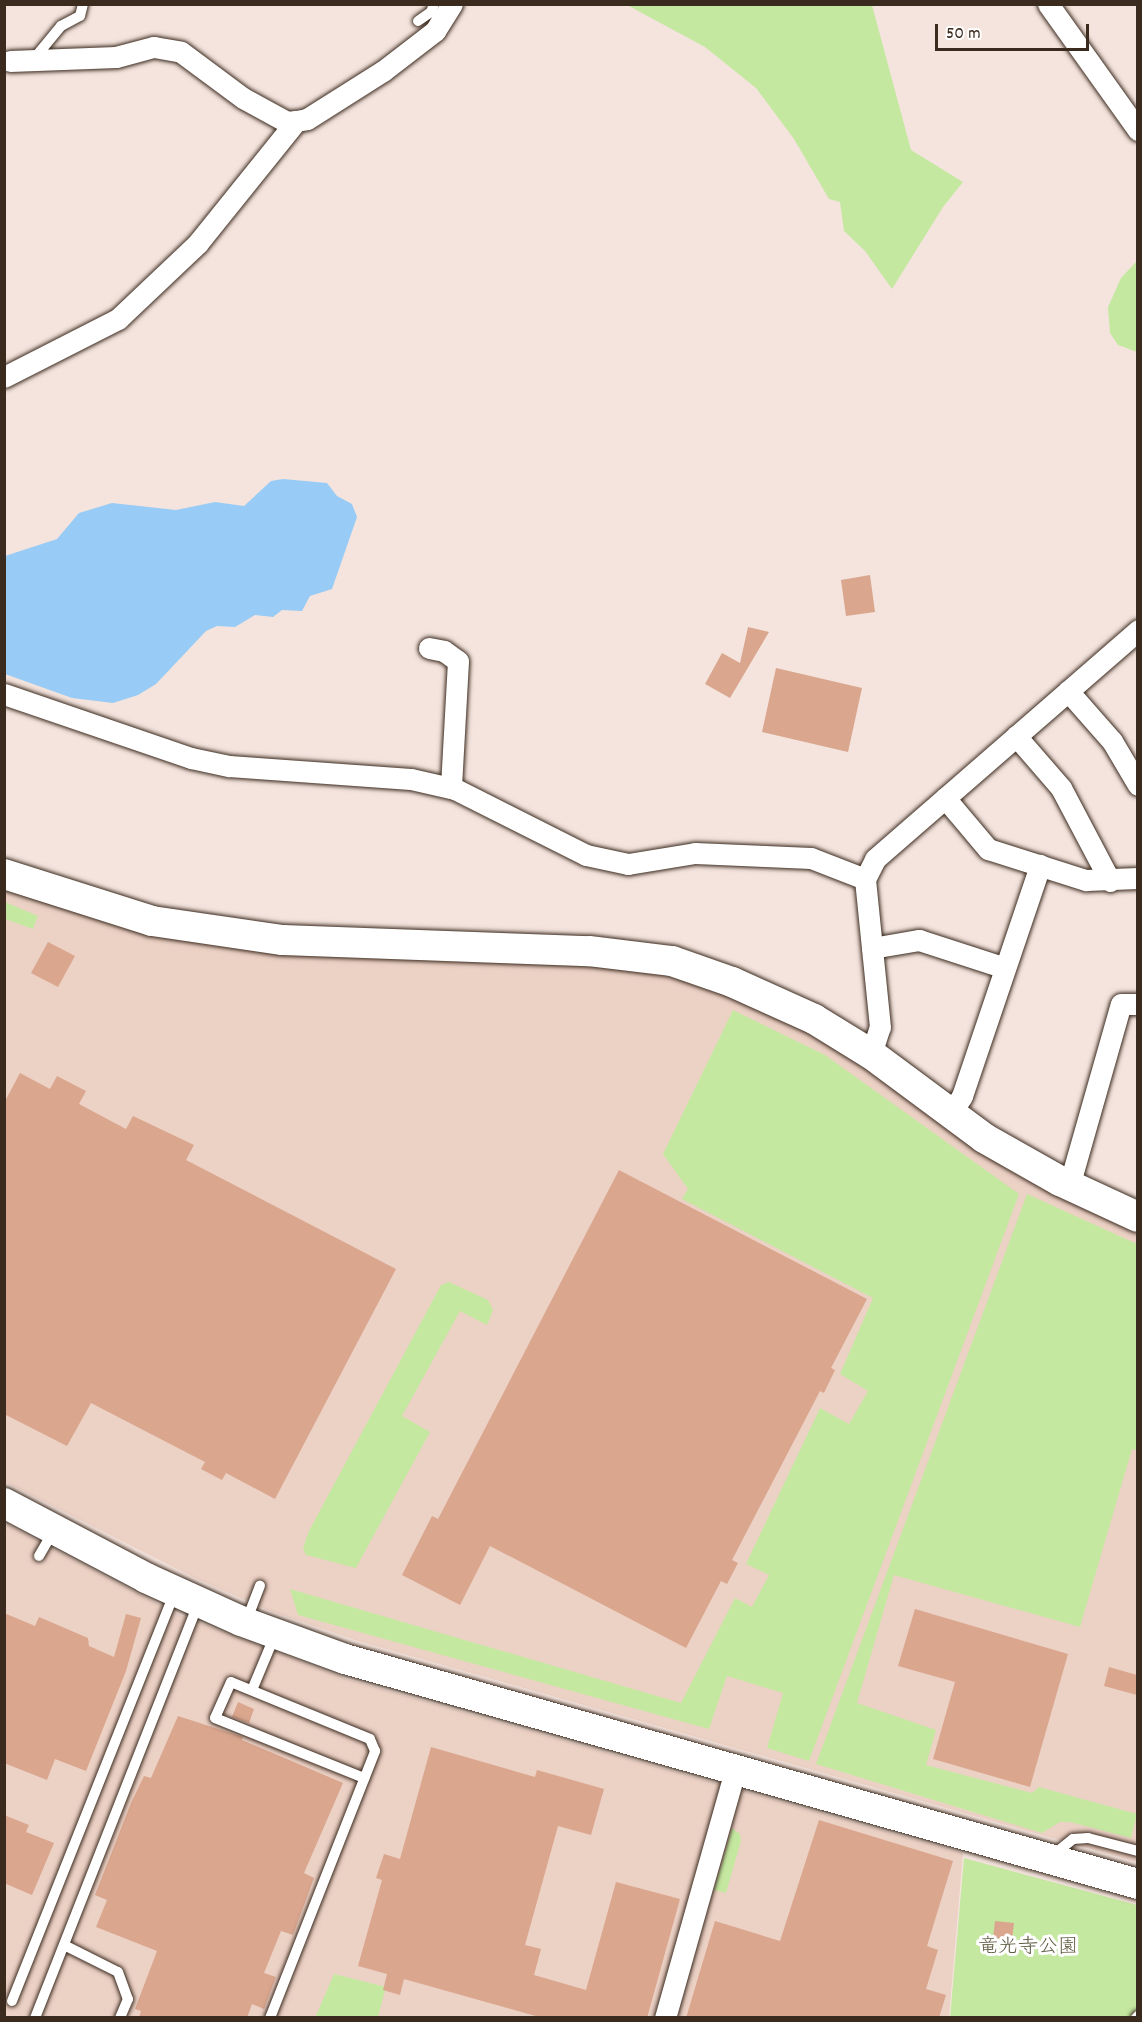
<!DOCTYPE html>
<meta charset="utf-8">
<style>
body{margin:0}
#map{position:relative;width:1142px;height:2022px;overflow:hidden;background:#f4e4dd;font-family:Dekko,"Klee One",sans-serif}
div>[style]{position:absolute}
.built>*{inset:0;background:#ecd1c5}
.green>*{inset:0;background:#c5e8a1}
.water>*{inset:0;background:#98ccf6}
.building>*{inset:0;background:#daa68e}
.roads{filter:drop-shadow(0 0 2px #3b2a1e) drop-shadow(0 0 2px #3b2a1e)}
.lane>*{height:10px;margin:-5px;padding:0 5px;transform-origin:5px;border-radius:5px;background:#fff}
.street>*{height:21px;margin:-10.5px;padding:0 10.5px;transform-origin:10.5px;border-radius:10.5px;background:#fff}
.secondary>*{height:30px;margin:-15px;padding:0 15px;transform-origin:15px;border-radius:15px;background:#fff}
span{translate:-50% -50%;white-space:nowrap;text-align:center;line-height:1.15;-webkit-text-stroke:6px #fff;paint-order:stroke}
.park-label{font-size:20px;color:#5e5a3f}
.frame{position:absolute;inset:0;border:6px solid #3b2a1e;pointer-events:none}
.scale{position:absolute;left:935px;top:24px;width:154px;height:27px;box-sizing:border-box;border:3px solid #3b2a1e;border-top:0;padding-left:8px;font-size:18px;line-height:21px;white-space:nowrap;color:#3b2a1e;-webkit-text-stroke:4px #fff;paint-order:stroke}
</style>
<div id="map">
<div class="built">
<div style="clip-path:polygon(4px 888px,144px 932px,573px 962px,642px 970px,712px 988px,827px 1039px,1137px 1228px,1137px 1862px,358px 1641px,270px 1611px,197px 1579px,5px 1482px)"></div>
<div style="clip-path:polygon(4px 1523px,177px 1614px,347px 1679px,963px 1853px,949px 2017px,5px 2017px)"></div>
</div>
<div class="green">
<div style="clip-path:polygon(627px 5px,872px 5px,911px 150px,963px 182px,943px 207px,892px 289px,865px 251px,844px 231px,840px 202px,829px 199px,794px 139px,756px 88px,705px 47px)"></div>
<div style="clip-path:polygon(1137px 261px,1137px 352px,1118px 345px,1110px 333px,1108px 307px,1121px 278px)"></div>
<div style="clip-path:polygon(5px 902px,38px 916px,33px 929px,5px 919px)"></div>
<div style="clip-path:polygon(733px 1010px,825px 1055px,1019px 1194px,809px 1761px,767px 1748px,783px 1693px,727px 1676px,709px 1729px,298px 1615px,290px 1589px,681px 1703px,735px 1598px,752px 1607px,769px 1575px,746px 1564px,820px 1408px,849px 1424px,868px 1391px,840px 1374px,873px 1298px,682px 1199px,688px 1189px,663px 1154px)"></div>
<div style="clip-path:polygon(1027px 1194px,1137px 1244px,1137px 1450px,1132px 1449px,1080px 1627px,894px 1575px,857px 1703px,936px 1730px,926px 1765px,1032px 1793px,1039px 1787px,1137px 1814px,1131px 1838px,1070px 1822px,1060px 1822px,1042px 1833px,816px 1764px)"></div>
<div style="clip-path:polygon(449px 1282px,488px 1300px,493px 1310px,487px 1325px,460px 1311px,402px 1416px,430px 1432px,356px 1568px,306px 1555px,303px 1548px,309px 1531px,441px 1285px)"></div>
<div style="clip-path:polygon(732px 1828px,740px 1834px,741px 1841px,726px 1893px,714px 1890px)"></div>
<div style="clip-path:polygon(964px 1858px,1137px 1905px,1137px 2017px,950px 2018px)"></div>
<div style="clip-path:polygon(334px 1974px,386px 1987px,378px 2017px,315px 2018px)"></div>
</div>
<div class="water">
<div style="clip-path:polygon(283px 479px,327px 483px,337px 496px,352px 504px,357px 517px,332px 589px,310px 596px,302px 611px,282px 610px,273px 617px,255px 615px,235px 627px,217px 626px,206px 631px,156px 684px,138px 695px,113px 703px,72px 698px,5px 674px,5px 556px,57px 539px,79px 513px,112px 503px,176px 510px,215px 502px,244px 506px,271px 481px)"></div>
</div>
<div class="building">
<div style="clip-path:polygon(870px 575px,875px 612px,846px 616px,841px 580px)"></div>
<div style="clip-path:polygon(748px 627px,769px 632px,730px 698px,705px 684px,722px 653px,740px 663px)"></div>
<div style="clip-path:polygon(776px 668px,862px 688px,848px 752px,762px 732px)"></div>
<div style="clip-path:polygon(48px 942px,75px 956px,58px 987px,31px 973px)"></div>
<div style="clip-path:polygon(20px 1073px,50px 1089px,57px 1076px,86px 1091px,79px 1104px,126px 1129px,133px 1116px,194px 1145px,186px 1160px,396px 1269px,275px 1499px,226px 1473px,222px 1480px,201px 1469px,205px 1462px,91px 1403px,67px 1446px,4px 1414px,4px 1103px)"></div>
<div style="clip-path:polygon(619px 1170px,867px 1299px,831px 1368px,835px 1370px,824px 1393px,820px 1391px,732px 1560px,738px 1563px,727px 1584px,721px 1581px,686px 1648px,490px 1546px,460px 1605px,402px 1575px,432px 1516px,438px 1519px)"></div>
<div style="clip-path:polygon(915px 1609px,1068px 1654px,1030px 1787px,933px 1759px,955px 1682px,898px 1666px)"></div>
<div style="clip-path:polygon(4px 1613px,35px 1626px,39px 1617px,88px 1638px,89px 1646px,114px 1657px,126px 1614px,141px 1618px,126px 1671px,86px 1771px,55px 1759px,47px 1780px,4px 1763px)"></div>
<div style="clip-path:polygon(1109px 1667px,1137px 1675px,1137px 1695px,1104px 1686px)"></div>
<div style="clip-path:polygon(238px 1702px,254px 1709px,249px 1723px,232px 1717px)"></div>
<div style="clip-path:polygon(178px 1716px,243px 1737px,242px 1740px,343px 1783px,304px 1873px,314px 1878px,293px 1935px,281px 1931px,264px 1973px,276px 1977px,264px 2009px,252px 2004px,247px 2018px,139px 2018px,141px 2011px,135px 2009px,157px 1951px,96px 1927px,107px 1900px,95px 1895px,131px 1803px,144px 1776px,151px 1778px)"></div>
<div style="clip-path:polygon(431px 1747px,535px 1777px,537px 1770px,604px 1789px,591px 1835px,558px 1826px,525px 1945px,541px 1949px,534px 1975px,586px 1990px,616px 1882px,680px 1899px,647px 2018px,543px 2018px,404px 1979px,400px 1995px,383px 1990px,387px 1974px,358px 1966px,382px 1880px,376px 1878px,384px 1854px,400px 1859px)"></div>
<div style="clip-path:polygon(4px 1815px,29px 1825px,26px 1832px,54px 1843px,32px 1895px,4px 1883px)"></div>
<div style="clip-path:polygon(819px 1820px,953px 1861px,927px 1946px,938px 1950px,926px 1989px,946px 1995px,939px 2018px,686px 2018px,715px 1921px,780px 1941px)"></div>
<div style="clip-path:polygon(995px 1921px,1014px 1923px,1012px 1940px,993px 1938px)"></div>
</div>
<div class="roads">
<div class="lane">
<div style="left:418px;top:21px;width:16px;rotate:-35deg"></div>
<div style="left:431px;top:12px;width:9px;rotate:-69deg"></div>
<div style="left:33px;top:60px;width:44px;rotate:-50.5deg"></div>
<div style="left:61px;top:26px;width:21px;rotate:-28deg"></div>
<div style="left:80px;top:16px;width:12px;rotate:-76deg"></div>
<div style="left:39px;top:1556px;width:30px;rotate:-60deg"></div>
<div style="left:246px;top:1622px;width:39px;rotate:-69deg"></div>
<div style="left:252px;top:1690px;width:60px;rotate:-67.3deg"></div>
<div style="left:1052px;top:1856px;width:27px;rotate:-39deg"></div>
<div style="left:1073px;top:1839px;width:15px;rotate:-4deg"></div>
<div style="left:1088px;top:1838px;width:52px;rotate:14.6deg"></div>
<div style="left:64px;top:1945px;width:60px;rotate:26.6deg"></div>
<div style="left:118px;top:1972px;width:29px;rotate:70deg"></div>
<div style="left:128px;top:1999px;width:21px;rotate:113deg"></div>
<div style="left:12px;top:2001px;width:438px;rotate:-68.3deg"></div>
<div style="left:35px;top:2018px;width:444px;rotate:-68.5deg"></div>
<div style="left:270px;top:2018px;width:287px;rotate:-68.5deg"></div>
<div style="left:375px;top:1751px;width:13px;rotate:-113deg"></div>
<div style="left:370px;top:1739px;width:150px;rotate:-157.7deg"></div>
<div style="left:231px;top:1682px;width:39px;rotate:114deg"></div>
<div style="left:215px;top:1718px;width:161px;rotate:21.9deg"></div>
<div style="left:1136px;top:2018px;width:3px;rotate:-45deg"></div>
</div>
<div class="street">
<div style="left:1048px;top:4px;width:155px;rotate:54.5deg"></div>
<div style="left:10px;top:61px;width:106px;rotate:-2.2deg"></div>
<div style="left:116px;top:57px;width:39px;rotate:-15deg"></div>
<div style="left:154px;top:47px;width:27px;rotate:10deg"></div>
<div style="left:181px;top:52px;width:77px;rotate:36.6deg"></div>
<div style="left:243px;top:98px;width:50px;rotate:28.6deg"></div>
<div style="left:287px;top:122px;width:9px;rotate:-6deg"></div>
<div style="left:296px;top:121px;width:11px;rotate:-10deg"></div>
<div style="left:307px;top:119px;width:90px;rotate:-32.3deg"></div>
<div style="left:383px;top:71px;width:66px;rotate:-37.6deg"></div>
<div style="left:435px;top:31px;width:32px;rotate:-58deg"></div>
<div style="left:4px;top:377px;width:128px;rotate:-27deg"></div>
<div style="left:118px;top:319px;width:110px;rotate:-43.5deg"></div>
<div style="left:198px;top:243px;width:156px;rotate:-51.2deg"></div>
<div style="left:429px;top:648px;width:15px;rotate:11deg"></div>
<div style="left:444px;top:651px;width:17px;rotate:36deg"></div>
<div style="left:458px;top:661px;width:127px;rotate:93.2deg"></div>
<div style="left:1068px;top:691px;width:67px;rotate:48.7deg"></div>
<div style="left:1112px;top:741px;width:51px;rotate:59.4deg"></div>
<div style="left:4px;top:694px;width:198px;rotate:18.9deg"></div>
<div style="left:191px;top:758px;width:39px;rotate:12deg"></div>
<div style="left:229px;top:766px;width:182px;rotate:4.1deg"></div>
<div style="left:411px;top:779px;width:45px;rotate:12.8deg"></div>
<div style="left:455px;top:789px;width:147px;rotate:26.7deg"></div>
<div style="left:586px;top:855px;width:43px;rotate:12.1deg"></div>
<div style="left:628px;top:864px;width:68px;rotate:-9.3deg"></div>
<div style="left:695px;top:853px;width:116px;rotate:2.5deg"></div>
<div style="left:811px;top:858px;width:58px;rotate:21.3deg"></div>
<div style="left:1016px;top:736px;width:69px;rotate:49.1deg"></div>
<div style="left:1061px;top:788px;width:105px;rotate:62.2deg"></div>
<div style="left:945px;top:798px;width:67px;rotate:49.9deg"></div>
<div style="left:988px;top:849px;width:103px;rotate:17.6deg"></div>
<div style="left:1086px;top:880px;width:52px;rotate:-2.2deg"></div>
<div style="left:872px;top:948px;width:48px;rotate:-9.7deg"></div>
<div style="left:919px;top:940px;width:90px;rotate:18deg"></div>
<div style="left:871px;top:1054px;width:28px;rotate:-72deg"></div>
<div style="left:880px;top:1027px;width:149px;rotate:-95.8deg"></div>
<div style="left:865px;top:879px;width:22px;rotate:-63deg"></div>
<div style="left:875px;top:859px;width:349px;rotate:-41deg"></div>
<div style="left:951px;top:1113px;width:20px;rotate:-57deg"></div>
<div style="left:962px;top:1096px;width:244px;rotate:-71.3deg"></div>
<div style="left:1069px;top:1186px;width:189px;rotate:-74.1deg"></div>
<div style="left:1121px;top:1004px;width:17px"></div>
<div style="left:665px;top:2018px;width:258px;rotate:-74.2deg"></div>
</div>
<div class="secondary">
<div style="left:4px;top:874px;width:155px;rotate:17.6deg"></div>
<div style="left:152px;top:921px;width:132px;rotate:8.3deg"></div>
<div style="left:283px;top:940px;width:306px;rotate:2.1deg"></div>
<div style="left:589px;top:951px;width:84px;rotate:6.9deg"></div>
<div style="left:672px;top:961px;width:64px;rotate:19.3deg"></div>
<div style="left:732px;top:982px;width:90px;rotate:24.3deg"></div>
<div style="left:814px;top:1019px;width:67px;rotate:31.6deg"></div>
<div style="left:871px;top:1054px;width:141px;rotate:36.6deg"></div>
<div style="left:984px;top:1138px;width:87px;rotate:29.5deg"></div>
<div style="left:1060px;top:1181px;width:86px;rotate:24.8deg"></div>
<div style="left:4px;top:1503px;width:161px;rotate:27.8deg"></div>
<div style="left:146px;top:1578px;width:104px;rotate:24.4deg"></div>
<div style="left:241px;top:1621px;width:111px;rotate:20.1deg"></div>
<div style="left:345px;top:1659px;width:824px;rotate:15.84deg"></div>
</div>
</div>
<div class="park-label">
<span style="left:1028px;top:1948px">竜光寺公園</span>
</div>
<div class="frame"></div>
<div class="scale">50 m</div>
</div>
